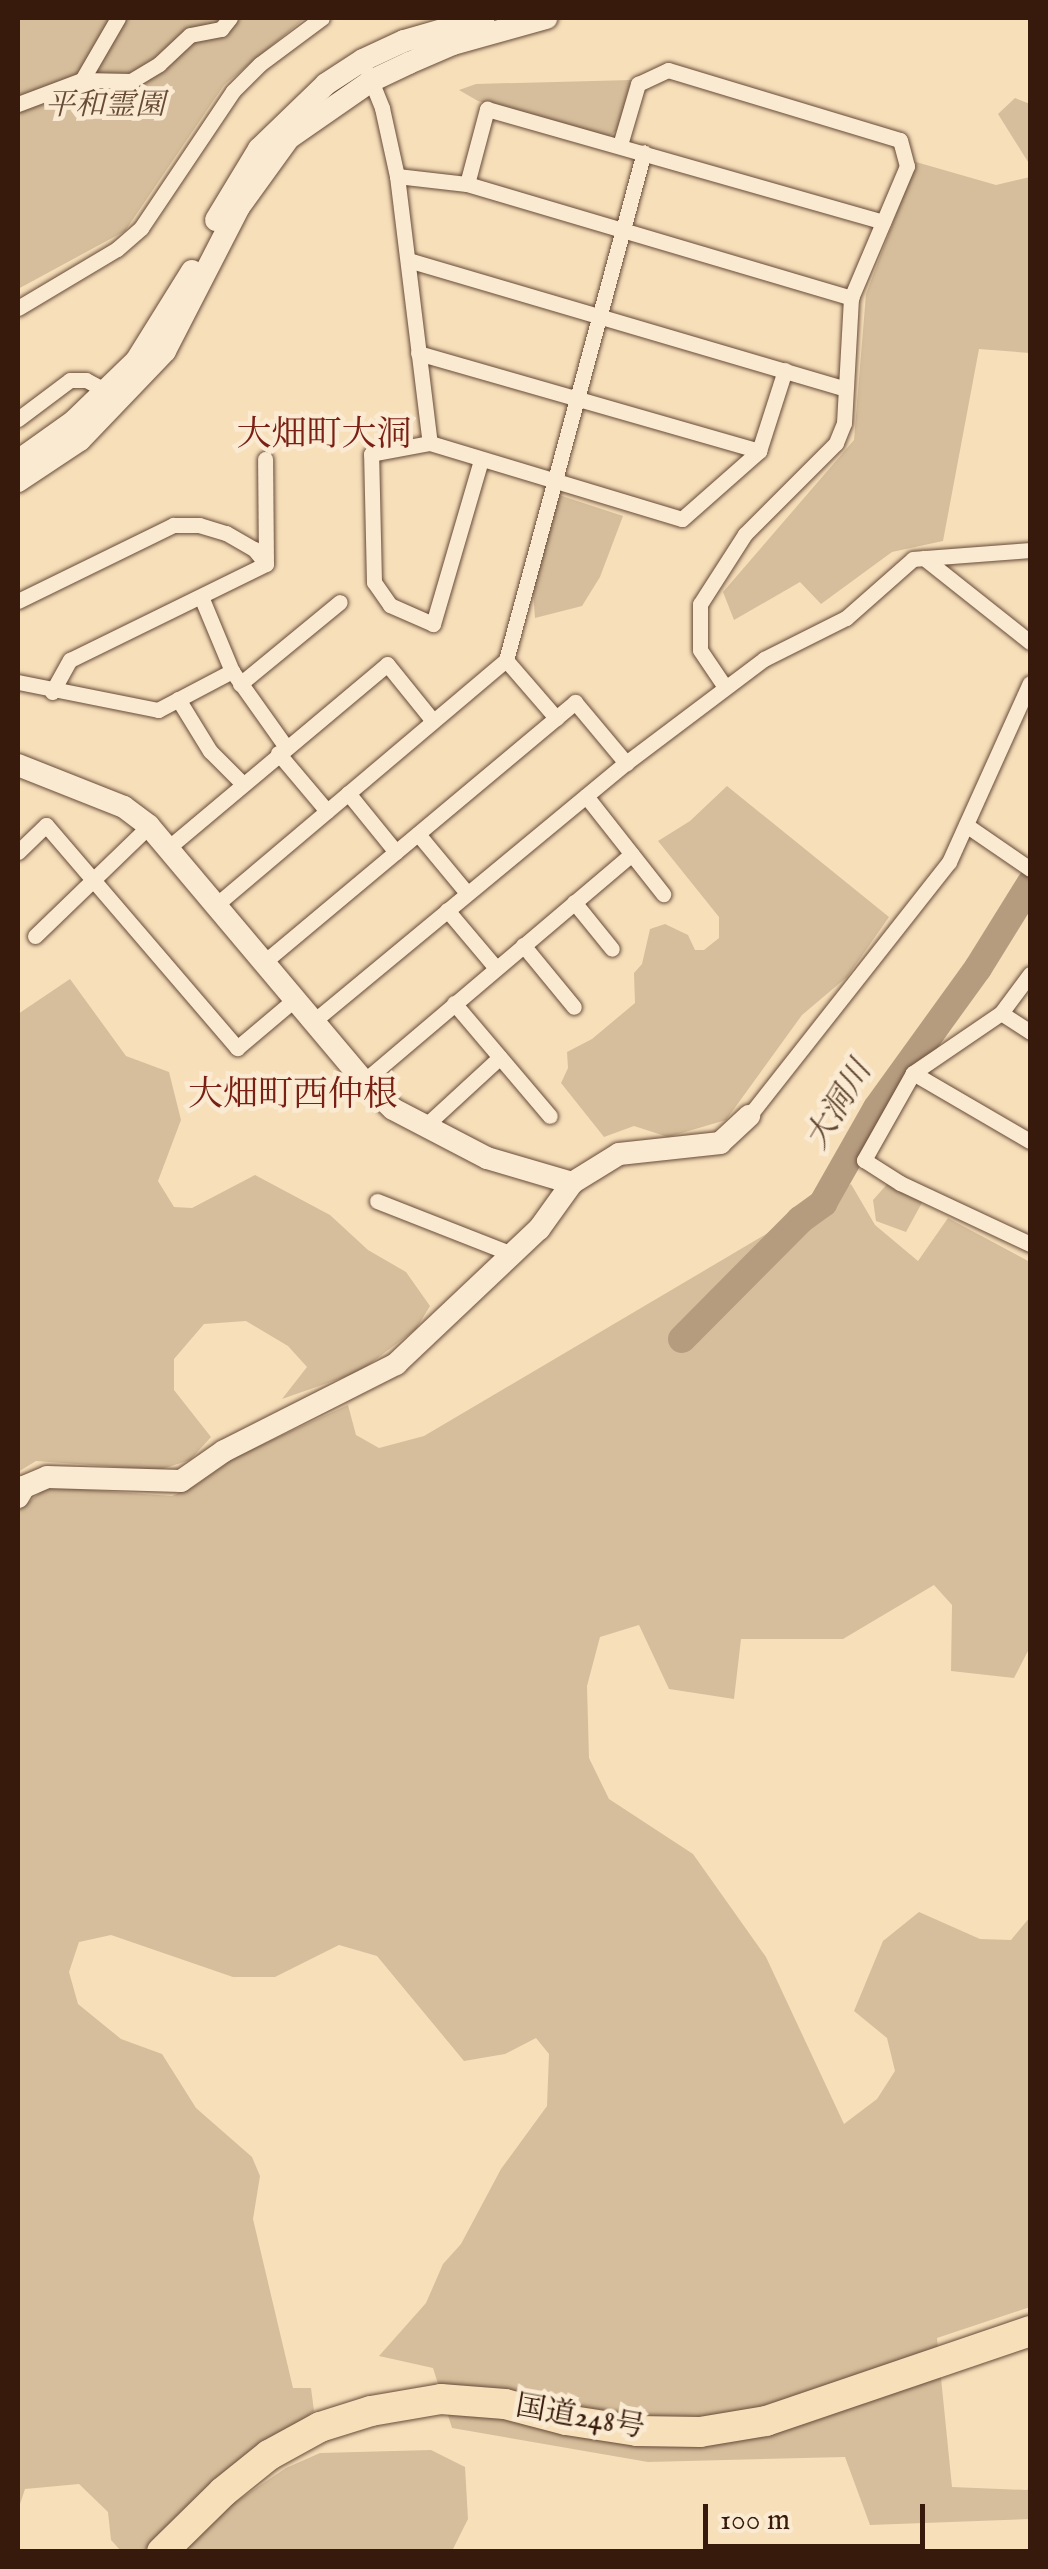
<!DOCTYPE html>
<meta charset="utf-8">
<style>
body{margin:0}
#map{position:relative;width:1048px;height:2569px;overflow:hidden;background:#f7dfba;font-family:"IM FELL English","Noto Serif JP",serif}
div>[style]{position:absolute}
.green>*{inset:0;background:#d6be9c}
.river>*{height:28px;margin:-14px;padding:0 14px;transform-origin:14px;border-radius:14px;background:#b69c7f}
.roads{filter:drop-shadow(0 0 2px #674b38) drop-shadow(0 0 2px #674b38)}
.street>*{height:15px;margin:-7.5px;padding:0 7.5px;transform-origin:7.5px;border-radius:7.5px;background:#faead2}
.secondary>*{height:22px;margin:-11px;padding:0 11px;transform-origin:11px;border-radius:11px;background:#faead2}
.highway>*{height:30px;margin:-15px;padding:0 15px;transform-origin:15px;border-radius:15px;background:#f7dfba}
span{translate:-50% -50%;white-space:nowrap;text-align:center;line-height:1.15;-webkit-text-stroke:9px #faead2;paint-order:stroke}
.park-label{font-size:30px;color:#674b37;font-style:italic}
.street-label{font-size:30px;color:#371a0c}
.water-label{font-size:32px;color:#634834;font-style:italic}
.quarter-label{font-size:35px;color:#7a1f14}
.frame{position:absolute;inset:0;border:20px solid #371a0c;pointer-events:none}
.scale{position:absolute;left:703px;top:2504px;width:222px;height:45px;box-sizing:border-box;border:5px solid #371a0c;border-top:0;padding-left:12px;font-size:30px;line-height:35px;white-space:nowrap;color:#371a0c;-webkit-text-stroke:8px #faead2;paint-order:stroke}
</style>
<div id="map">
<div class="green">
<div style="clip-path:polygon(18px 18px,305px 18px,224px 85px,125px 231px,18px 289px)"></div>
<div style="clip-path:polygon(631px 80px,618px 130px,608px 137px,478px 101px,459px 90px,476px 84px)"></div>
<div style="clip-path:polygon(1015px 98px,1030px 104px,1030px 165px,998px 114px)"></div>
<div style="clip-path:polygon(916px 162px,996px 185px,1030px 177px,1030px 353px,979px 349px,943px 541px,892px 552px,821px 604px,800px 582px,734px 620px,723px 592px,854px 440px,866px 294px)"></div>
<div style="clip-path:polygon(559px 495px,623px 516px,600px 577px,582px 606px,535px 618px,533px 591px)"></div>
<div style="clip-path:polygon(727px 786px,889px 917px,847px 977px,802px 1015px,726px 1120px,668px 1137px,634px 1126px,604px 1137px,561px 1083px,568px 1068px,567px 1052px,592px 1039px,635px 1003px,634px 973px,642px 964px,650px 929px,665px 924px,688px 935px,695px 950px,704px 950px,719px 938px,719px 917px,658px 841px,690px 821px)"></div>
<div style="clip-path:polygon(70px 979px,126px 1056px,169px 1072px,181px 1120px,158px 1181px,174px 1207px,192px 1208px,255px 1175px,330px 1215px,368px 1250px,406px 1272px,430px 1306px,416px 1329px,359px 1372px,282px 1399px,307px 1367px,288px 1346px,246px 1321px,204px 1324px,174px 1359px,174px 1390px,211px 1437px,190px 1460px,159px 1470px,36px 1461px,18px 1472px,18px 1014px)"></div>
<div style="clip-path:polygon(889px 1182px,924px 1199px,906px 1232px,876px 1221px,873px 1200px)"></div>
<div style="clip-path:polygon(851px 1184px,875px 1225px,918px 1261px,948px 1218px,1030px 1262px,1030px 1647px,1014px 1678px,951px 1671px,952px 1605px,934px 1585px,843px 1639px,741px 1639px,734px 1699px,669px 1689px,639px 1625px,600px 1637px,587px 1686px,589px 1758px,609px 1799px,693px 1854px,766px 1957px,844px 2124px,877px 2099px,895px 2071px,887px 2038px,854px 2011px,883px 1941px,919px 1912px,980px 1939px,1011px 1940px,1030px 1917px,1030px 2307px,937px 2338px,952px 2487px,1027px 2490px,1030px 2487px,1030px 2519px,870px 2525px,845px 2457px,648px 2462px,452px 2428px,433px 2368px,379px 2356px,426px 2303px,443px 2264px,461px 2244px,501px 2169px,547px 2106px,549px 2054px,536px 2038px,505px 2054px,464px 2061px,377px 1956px,339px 1945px,275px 1977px,233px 1977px,111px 1935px,79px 1942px,69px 1972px,78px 2004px,121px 2039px,162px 2054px,196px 2108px,252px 2157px,260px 2176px,253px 2219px,293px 2388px,311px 2388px,314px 2411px,194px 2501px,143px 2551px,121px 2551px,111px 2540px,108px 2512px,79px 2484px,25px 2489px,18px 2510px,18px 1511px,47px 1487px,172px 1496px,196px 1485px,235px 1457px,348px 1405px,356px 1435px,379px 1448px,424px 1436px)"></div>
<div style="clip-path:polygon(431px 2450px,465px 2467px,468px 2519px,452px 2551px,180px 2552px,222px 2511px,286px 2468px,320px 2453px)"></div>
</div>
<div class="river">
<div style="left:682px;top:1339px;width:168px;rotate:-45.2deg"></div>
<div style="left:800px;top:1220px;width:29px;rotate:-36deg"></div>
<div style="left:823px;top:1203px;width:109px;rotate:-60.4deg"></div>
<div style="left:877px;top:1108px;width:173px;rotate:-54.2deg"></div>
<div style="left:978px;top:968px;width:99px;rotate:-58.2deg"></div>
</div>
<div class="roads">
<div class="street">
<div style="left:368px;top:73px;width:38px;rotate:68deg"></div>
<div style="left:382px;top:108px;width:70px;rotate:77.6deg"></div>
<div style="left:397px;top:176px;width:269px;rotate:83deg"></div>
<div style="left:82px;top:80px;width:49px;rotate:1.2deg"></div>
<div style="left:131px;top:81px;width:33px;rotate:-31deg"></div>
<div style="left:159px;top:64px;width:42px;rotate:-43.1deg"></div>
<div style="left:190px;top:35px;width:32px;rotate:-11deg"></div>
<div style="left:221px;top:29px;width:14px;rotate:-51deg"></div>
<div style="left:18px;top:104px;width:68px;rotate:-20.6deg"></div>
<div style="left:82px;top:80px;width:72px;rotate:-59.9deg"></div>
<div style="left:620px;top:145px;width:64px;rotate:-73.6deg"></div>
<div style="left:638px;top:84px;width:33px;rotate:-25deg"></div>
<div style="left:668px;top:70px;width:242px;rotate:16.8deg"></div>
<div style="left:900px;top:140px;width:27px;rotate:75deg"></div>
<div style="left:907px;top:166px;width:143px;rotate:113deg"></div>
<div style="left:851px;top:298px;width:125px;rotate:93.2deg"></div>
<div style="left:844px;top:423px;width:22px;rotate:112deg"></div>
<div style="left:836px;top:443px;width:129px;rotate:135deg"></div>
<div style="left:745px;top:534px;width:83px;rotate:122.7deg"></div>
<div style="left:700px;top:604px;width:46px;rotate:90deg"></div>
<div style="left:700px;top:650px;width:45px;rotate:56deg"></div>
<div style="left:397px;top:176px;width:70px;rotate:6.5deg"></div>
<div style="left:467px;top:184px;width:401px;rotate:16.5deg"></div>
<div style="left:467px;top:184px;width:78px;rotate:-75.1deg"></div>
<div style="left:487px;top:109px;width:412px;rotate:15.9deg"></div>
<div style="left:408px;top:260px;width:454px;rotate:16.4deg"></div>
<div style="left:18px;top:308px;width:115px;rotate:-30.8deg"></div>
<div style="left:117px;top:249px;width:32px;rotate:-41deg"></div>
<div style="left:141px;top:228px;width:165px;rotate:-56.1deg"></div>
<div style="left:233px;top:91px;width:38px;rotate:-45deg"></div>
<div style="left:260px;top:64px;width:77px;rotate:-36.6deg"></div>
<div style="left:418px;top:353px;width:355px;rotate:16deg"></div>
<div style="left:18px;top:419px;width:65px;rotate:-36.9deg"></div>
<div style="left:70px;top:380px;width:16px"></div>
<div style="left:86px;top:380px;width:24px;rotate:28deg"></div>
<div style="left:481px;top:460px;width:171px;rotate:106.3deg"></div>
<div style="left:433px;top:624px;width:47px;rotate:-156.2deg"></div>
<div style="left:390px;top:605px;width:28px;rotate:-125deg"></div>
<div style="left:374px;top:582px;width:128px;rotate:-91.3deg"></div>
<div style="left:371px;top:454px;width:60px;rotate:-10.6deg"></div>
<div style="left:430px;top:443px;width:263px;rotate:16.8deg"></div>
<div style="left:682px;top:519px;width:103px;rotate:-41.4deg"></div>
<div style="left:759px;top:451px;width:85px;rotate:-72.2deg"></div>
<div style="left:924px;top:558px;width:135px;rotate:38.4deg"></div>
<div style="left:202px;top:599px;width:78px;rotate:67.4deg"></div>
<div style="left:232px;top:671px;width:93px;rotate:54.6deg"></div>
<div style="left:18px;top:601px;width:173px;rotate:-26.1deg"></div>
<div style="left:173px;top:525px;width:26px"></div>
<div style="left:199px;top:525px;width:28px;rotate:17deg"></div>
<div style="left:226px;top:533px;width:32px;rotate:30deg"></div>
<div style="left:254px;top:549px;width:19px;rotate:51deg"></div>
<div style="left:506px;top:660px;width:77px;rotate:49.2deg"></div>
<div style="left:18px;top:682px;width:143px;rotate:11.3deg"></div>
<div style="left:158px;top:710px;width:84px;rotate:-27.8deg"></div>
<div style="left:240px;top:684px;width:129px;rotate:-39.4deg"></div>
<div style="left:52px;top:692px;width:37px;rotate:-61deg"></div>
<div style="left:70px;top:660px;width:218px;rotate:-26.1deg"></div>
<div style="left:266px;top:564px;width:105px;rotate:-90.5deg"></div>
<div style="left:178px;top:699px;width:61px;rotate:58.4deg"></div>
<div style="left:210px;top:751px;width:47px;rotate:45deg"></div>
<div style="left:278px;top:753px;width:76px;rotate:49.8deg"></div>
<div style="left:348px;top:793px;width:76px;rotate:50.9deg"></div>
<div style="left:586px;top:796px;width:125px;rotate:51.8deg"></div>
<div style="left:966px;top:825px;width:78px;rotate:34.5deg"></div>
<div style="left:418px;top:834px;width:77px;rotate:50.3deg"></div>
<div style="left:168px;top:848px;width:286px;rotate:-40deg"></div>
<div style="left:387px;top:664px;width:73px;rotate:51.1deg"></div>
<div style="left:18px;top:852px;width:39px;rotate:-44deg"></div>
<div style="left:46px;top:825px;width:294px;rotate:49.4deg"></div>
<div style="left:237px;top:1048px;width:76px;rotate:-40.2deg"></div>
<div style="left:574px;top:902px;width:60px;rotate:51deg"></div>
<div style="left:216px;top:905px;width:380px;rotate:-40.2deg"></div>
<div style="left:506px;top:660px;width:526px;rotate:-74.8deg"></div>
<div style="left:447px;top:910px;width:76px;rotate:49.8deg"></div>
<div style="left:35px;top:936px;width:158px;rotate:-44deg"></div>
<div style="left:523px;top:945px;width:80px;rotate:50.6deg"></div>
<div style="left:263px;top:963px;width:407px;rotate:-39.9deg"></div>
<div style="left:575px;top:702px;width:80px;rotate:50.1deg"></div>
<div style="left:1030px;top:974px;width:49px;rotate:126.6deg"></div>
<div style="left:1001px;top:1013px;width:107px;rotate:145.7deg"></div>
<div style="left:913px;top:1073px;width:100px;rotate:119.4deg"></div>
<div style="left:864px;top:1160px;width:43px;rotate:32.6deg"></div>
<div style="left:900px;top:1183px;width:144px;rotate:25.1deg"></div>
<div style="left:454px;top:1003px;width:148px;rotate:49.7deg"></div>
<div style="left:1001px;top:1013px;width:35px;rotate:33deg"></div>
<div style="left:315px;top:1020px;width:403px;rotate:-39.6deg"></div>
<div style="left:626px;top:763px;width:173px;rotate:-37deg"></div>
<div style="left:764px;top:659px;width:92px;rotate:-26.6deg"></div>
<div style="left:846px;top:618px;width:89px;rotate:-41.4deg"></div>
<div style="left:913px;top:559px;width:117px;rotate:-4.4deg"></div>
<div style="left:913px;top:1073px;width:135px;rotate:30.2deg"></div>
<div style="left:364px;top:1081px;width:351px;rotate:-40.3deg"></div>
<div style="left:749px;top:1116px;width:323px;rotate:-51.8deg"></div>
<div style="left:949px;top:862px;width:196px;rotate:-65.7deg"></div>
<div style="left:424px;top:1127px;width:103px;rotate:-42.6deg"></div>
<div style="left:377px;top:1201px;width:145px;rotate:21.4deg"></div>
</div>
<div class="secondary">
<div style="left:216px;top:220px;width:83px;rotate:-58.8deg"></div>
<div style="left:259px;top:149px;width:93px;rotate:-44.1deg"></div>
<div style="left:326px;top:84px;width:44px;rotate:-33deg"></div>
<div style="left:363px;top:60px;width:45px;rotate:-24.9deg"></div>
<div style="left:404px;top:41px;width:83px;rotate:-16deg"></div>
<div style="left:18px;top:461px;width:69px;rotate:-35.5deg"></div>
<div style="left:74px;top:421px;width:86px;rotate:-44.1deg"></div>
<div style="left:136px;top:361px;width:106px;rotate:-58.1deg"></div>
<div style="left:18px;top:481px;width:74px;rotate:-33.5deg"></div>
<div style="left:80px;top:440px;width:123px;rotate:-46.3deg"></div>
<div style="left:165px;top:351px;width:162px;rotate:-62.8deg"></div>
<div style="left:239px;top:207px;width:85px;rotate:-54.1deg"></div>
<div style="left:289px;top:138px;width:100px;rotate:-34.8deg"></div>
<div style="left:371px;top:81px;width:42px;rotate:-25.3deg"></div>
<div style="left:409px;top:63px;width:48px;rotate:-23.4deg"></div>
<div style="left:453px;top:44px;width:97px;rotate:-15.6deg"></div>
<div style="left:18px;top:765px;width:114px;rotate:21.6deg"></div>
<div style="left:124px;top:807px;width:31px;rotate:37deg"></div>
<div style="left:149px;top:826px;width:334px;rotate:49.9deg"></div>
<div style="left:364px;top:1081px;width:40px;rotate:44deg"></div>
<div style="left:393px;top:1109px;width:106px;rotate:27.5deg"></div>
<div style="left:487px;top:1158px;width:89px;rotate:16.4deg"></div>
<div style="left:18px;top:1497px;width:12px;rotate:-59deg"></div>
<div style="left:24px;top:1487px;width:25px;rotate:-23deg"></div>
<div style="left:47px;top:1477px;width:134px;rotate:1.7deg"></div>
<div style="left:181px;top:1481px;width:52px;rotate:-34.9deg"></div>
<div style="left:224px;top:1451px;width:193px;rotate:-26.8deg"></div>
<div style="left:396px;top:1364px;width:197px;rotate:-43.4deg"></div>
<div style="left:539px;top:1229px;width:57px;rotate:-54.3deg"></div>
<div style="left:572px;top:1183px;width:55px;rotate:-31.7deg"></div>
<div style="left:619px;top:1154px;width:102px;rotate:-6.2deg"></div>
<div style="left:720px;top:1143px;width:40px;rotate:-43deg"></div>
</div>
<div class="highway">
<div style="left:162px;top:2552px;width:86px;rotate:-44.5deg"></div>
<div style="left:223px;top:2492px;width:59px;rotate:-38.8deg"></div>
<div style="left:269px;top:2455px;width:58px;rotate:-28.8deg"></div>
<div style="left:320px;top:2427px;width:53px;rotate:-17.4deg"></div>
<div style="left:371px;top:2411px;width:71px;rotate:-9.7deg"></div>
<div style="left:441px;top:2399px;width:64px;rotate:4.5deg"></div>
<div style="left:505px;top:2404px;width:63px;rotate:14.7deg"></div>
<div style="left:566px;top:2420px;width:72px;rotate:8.8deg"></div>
<div style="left:637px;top:2431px;width:63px;rotate:0.9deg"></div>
<div style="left:700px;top:2432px;width:67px;rotate:-9.5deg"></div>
<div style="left:766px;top:2421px;width:279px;rotate:-18.8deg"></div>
</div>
</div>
<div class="park-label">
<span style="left:105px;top:106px">平和霊園</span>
</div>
<div class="street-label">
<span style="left:580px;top:2418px;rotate:10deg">国道248号</span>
</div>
<div class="water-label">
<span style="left:840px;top:1106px;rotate:-59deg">大洞川</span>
</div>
<div class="quarter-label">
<span style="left:324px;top:436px">大畑町大洞</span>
<span style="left:293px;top:1096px">大畑町西仲根</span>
</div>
<div class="frame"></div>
<div class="scale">100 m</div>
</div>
